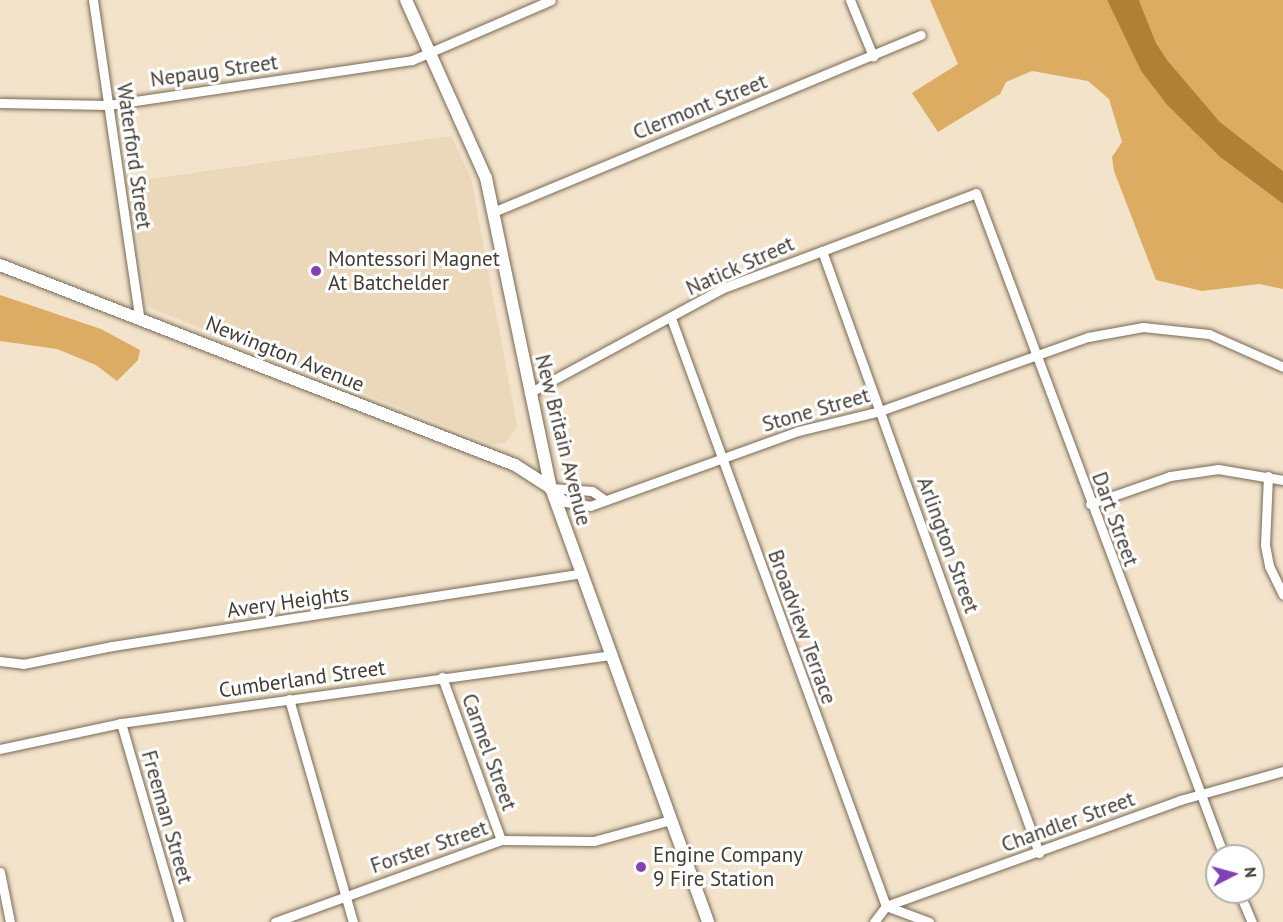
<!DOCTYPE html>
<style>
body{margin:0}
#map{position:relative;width:1283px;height:922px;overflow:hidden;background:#f3e3cb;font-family:"PT Sans",sans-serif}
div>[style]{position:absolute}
.built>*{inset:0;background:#ebd7b9}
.forest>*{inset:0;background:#dbac61}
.water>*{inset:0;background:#ae8134}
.roads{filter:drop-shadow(0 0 2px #776954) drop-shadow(0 0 2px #776954)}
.street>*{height:9px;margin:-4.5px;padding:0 4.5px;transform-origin:4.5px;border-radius:4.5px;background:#fff}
.secondary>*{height:12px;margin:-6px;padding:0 6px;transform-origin:6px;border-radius:6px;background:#fff}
.dots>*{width:16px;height:16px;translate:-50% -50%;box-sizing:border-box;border:3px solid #fff;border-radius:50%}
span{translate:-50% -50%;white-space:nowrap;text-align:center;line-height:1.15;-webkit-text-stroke:6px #fff;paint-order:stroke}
.street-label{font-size:21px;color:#423c33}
.poi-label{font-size:21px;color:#423c33}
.left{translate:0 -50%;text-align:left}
.north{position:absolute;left:1205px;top:844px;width:60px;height:60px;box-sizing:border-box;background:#fff;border:2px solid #b3b1ad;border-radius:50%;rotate:84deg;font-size:16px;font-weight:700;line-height:24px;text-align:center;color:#423c33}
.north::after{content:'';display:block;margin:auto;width:21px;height:27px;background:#8341b6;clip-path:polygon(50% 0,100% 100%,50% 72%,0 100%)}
</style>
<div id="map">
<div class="built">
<div style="clip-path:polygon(451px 136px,471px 178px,517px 426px,506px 443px,492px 444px,148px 307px,130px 182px)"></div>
</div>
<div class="forest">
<div style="clip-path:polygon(930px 0,1107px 0,1141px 71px,1167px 105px,1220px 157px,1283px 204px,1283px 289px,1259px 284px,1202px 291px,1156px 280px,1114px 171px,1112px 157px,1122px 142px,1109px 99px,1088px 81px,1032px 71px,1006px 82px,1000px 94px,938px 132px,912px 93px,958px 64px)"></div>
<div style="clip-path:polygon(1139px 0,1283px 0,1283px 171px,1220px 122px,1168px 61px,1156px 43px)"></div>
<div style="clip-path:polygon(0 295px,101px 329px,140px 350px,138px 360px,117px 381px,96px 365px,57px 349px,0 341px)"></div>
</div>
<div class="water">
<div style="clip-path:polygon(1107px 0,1139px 0,1156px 43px,1168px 61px,1220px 122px,1283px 171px,1283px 204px,1220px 157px,1167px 105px,1141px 71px)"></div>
</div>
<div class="roads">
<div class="street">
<div style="left:93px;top:0;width:320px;rotate:81.7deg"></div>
<div style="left:850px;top:0;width:61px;rotate:67.7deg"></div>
<div style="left:0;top:103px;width:108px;rotate:1.1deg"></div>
<div style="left:108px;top:105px;width:307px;rotate:-8.4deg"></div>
<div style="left:412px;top:60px;width:151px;rotate:-23.3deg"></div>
<div style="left:493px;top:212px;width:463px;rotate:-22.5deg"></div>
<div style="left:822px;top:251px;width:640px;rotate:70.18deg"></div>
<div style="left:671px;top:318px;width:626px;rotate:69.92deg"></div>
<div style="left:886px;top:906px;width:46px;rotate:20.4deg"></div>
<div style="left:529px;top:393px;width:218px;rotate:-28.4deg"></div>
<div style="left:721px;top:289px;width:272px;rotate:-20.6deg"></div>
<div style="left:976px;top:193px;width:708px;rotate:69.49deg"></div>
<div style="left:1268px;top:476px;width:69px;rotate:92.5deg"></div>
<div style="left:1265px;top:545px;width:21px;rotate:79deg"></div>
<div style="left:1269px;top:566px;width:32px;rotate:64deg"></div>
<div style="left:551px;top:488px;width:41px;rotate:4.2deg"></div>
<div style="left:592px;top:491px;width:16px;rotate:35deg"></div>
<div style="left:553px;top:490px;width:18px;rotate:43deg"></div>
<div style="left:566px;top:502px;width:24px;rotate:9deg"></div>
<div style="left:590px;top:506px;width:221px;rotate:-19.8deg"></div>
<div style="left:798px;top:431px;width:84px;rotate:-13.7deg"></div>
<div style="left:880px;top:411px;width:221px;rotate:-19.6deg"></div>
<div style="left:1088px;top:337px;width:56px;rotate:-10.3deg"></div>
<div style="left:1143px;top:327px;width:66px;rotate:6.1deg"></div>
<div style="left:1209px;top:334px;width:81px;rotate:24deg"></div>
<div style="left:1090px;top:504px;width:85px;rotate:-19.3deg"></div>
<div style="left:1170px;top:476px;width:49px;rotate:-8.3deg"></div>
<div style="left:1218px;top:469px;width:66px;rotate:9.6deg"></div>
<div style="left:0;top:661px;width:23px;rotate:7deg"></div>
<div style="left:23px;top:664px;width:91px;rotate:-11.4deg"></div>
<div style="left:112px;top:646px;width:475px;rotate:-8.8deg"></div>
<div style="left:442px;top:677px;width:173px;rotate:70.1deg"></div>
<div style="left:289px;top:699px;width:232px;rotate:74deg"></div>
<div style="left:121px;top:723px;width:207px;rotate:73.8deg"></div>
<div style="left:0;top:749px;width:124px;rotate:-12.1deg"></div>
<div style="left:121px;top:723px;width:495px;rotate:-7.9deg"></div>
<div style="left:0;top:872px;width:51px;rotate:78.7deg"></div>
<div style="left:1239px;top:892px;width:33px;rotate:67deg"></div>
<div style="left:275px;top:922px;width:240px;rotate:-19.9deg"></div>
<div style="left:501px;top:840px;width:93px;rotate:0.6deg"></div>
<div style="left:594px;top:841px;width:80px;rotate:-15.3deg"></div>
<div style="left:874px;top:922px;width:20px;rotate:-53deg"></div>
<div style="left:886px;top:906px;width:313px;rotate:-19.8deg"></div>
<div style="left:1180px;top:800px;width:107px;rotate:-15.7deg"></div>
</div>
<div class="secondary">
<div style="left:406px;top:0;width:195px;rotate:65.8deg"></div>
<div style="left:486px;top:178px;width:317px;rotate:78.2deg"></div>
<div style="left:551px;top:488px;width:462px;rotate:70.1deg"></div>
<div style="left:0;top:265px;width:552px;rotate:21.22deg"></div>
<div style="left:515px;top:465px;width:43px;rotate:32.6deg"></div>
</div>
</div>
<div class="dots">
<div style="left:316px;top:271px;background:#8341b6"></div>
<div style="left:641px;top:867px;background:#8341b6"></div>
</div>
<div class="street-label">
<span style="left:214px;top:71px;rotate:-8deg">Nepaug Street</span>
<span style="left:700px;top:107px;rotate:-22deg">Clermont Street</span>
<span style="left:134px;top:156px;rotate:82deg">Waterford Street</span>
<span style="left:740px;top:266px;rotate:-24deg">Natick Street</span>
<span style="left:285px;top:354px;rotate:22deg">Newington Avenue</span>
<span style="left:816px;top:410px;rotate:-16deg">Stone Street</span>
<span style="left:563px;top:440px;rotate:76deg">New Britain Avenue</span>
<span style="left:1115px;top:519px;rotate:70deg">Dart Street</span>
<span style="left:948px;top:545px;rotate:70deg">Arlington Street</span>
<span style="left:288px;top:602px;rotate:-8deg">Avery Heights</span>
<span style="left:802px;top:627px;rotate:70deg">Broadview Terrace</span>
<span style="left:302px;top:679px;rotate:-8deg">Cumberland Street</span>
<span style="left:489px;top:752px;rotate:70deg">Carmel Street</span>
<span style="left:167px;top:817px;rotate:74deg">Freeman Street</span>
<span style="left:1068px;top:822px;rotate:-20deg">Chandler Street</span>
<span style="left:429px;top:847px;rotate:-19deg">Forster Street</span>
</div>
<div class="poi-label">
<span class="left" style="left:328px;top:271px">Montessori Magnet<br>At Batchelder</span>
<span class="left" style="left:653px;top:867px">Engine Company<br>9 Fire Station</span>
</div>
<div class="north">N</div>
</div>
